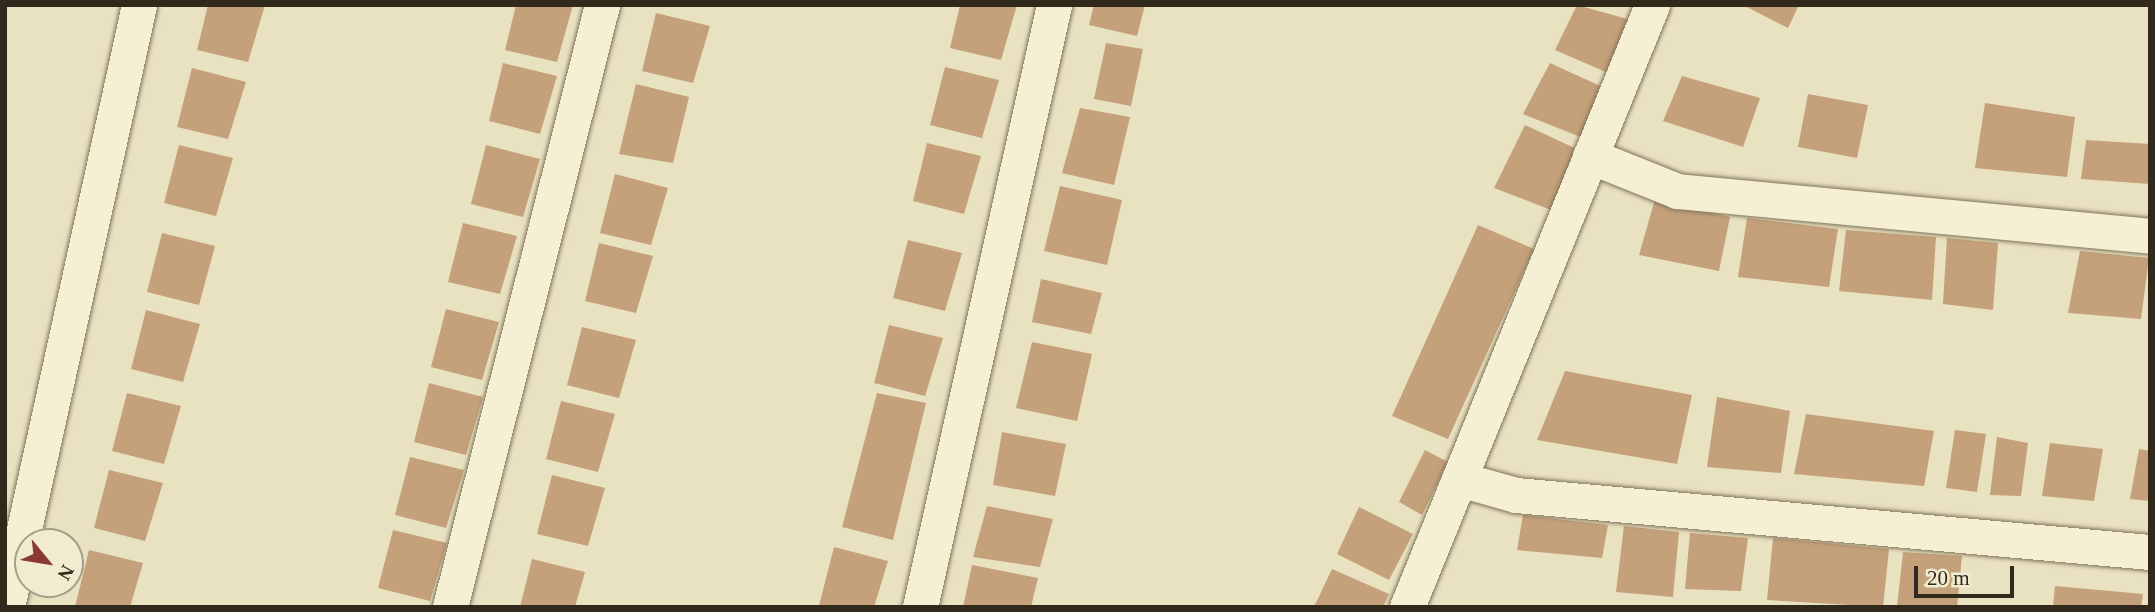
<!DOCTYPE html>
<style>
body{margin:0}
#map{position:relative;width:2155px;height:612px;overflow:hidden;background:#e9e2c1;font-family:"Times New Roman",serif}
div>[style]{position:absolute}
.building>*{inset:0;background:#c4a17a}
.roads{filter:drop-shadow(0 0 2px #81735a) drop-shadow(0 0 2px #81735a)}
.minor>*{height:35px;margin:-17.5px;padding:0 17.5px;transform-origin:17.5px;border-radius:17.5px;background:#f5efd3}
span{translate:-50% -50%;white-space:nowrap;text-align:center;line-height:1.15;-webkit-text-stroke:7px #f1ebd0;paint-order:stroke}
.frame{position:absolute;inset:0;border:7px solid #32291d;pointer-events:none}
.north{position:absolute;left:14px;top:528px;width:70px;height:70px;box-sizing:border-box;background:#f1ebd0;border:2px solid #a59d88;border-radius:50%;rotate:120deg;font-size:19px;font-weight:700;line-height:28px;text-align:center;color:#32291d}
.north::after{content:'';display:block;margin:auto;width:24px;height:32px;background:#8a3a30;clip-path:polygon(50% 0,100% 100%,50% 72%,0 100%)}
.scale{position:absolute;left:1914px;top:566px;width:100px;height:32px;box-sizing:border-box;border:4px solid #32291d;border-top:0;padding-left:9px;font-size:21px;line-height:24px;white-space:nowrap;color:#32291d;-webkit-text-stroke:5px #f1ebd0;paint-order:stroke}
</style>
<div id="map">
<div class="building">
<div style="clip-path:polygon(208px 5px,265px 5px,248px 62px,197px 50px)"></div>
<div style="clip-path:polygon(516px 5px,573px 5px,557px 62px,505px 50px)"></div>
<div style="clip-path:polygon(960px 5px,1017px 5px,1001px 60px,950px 48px)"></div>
<div style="clip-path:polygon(1094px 5px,1145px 5px,1137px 36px,1089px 25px)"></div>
<div style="clip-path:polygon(1577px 5px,1631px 20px,1608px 73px,1555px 50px)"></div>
<div style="clip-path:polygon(1743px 5px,1799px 5px,1788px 28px)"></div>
<div style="clip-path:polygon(656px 13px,710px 26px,693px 83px,642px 71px)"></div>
<div style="clip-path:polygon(1106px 43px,1143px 49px,1131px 106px,1094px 99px)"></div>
<div style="clip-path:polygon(503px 63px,557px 76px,540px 134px,489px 121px)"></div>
<div style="clip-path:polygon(1550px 63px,1607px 89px,1583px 138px,1523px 114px)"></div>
<div style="clip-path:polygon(945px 67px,999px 80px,982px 138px,930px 125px)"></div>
<div style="clip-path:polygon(192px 68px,246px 82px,228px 139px,177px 127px)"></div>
<div style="clip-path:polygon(1682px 76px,1760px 98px,1743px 147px,1663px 121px)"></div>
<div style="clip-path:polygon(636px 84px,689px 97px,673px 163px,619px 154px)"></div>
<div style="clip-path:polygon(1808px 94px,1868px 105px,1857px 158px,1798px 147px)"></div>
<div style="clip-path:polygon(1985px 103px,2075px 117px,2067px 177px,1975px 168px)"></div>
<div style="clip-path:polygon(1080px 108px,1130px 117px,1114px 185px,1062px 173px)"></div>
<div style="clip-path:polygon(1525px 125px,1579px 150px,1551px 210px,1494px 188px)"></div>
<div style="clip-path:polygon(2086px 140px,2150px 144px,2150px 184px,2081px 179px)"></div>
<div style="clip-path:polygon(927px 143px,981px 156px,964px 214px,913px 201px)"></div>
<div style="clip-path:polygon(179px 145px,233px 158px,216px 216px,164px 203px)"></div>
<div style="clip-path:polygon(486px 145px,540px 159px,523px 217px,471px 204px)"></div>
<div style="clip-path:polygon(615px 174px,668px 188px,651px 245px,600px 233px)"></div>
<div style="clip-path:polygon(1060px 186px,1122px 200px,1107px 265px,1044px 251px)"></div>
<div style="clip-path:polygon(1655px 199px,1730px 217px,1719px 271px,1639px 255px)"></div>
<div style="clip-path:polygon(1747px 218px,1838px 229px,1829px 287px,1738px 277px)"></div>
<div style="clip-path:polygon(463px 223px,517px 236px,500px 294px,448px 282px)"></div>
<div style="clip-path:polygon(1478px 225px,1534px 249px,1448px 439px,1392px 416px)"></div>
<div style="clip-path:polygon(1846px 230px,1936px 237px,1932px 300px,1839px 291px)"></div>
<div style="clip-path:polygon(162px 233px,215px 246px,199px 305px,147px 292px)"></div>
<div style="clip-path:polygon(1947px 238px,1998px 243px,1993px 310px,1943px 304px)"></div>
<div style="clip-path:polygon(908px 240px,962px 253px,945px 311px,893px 298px)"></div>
<div style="clip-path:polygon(599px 243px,653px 256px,636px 313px,585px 301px)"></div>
<div style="clip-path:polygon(2080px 251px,2149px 258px,2141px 319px,2068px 313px)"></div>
<div style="clip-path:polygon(1041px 279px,1102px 293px,1091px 334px,1032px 322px)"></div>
<div style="clip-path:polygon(446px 309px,499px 322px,482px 380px,431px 367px)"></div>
<div style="clip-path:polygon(146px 310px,200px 324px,183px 382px,131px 369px)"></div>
<div style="clip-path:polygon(889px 325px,943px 338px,925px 396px,874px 383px)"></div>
<div style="clip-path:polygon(582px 327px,636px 340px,619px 398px,567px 385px)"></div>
<div style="clip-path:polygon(1032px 342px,1092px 354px,1077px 421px,1016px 408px)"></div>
<div style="clip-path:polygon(1565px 371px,1692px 395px,1677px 464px,1537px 440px)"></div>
<div style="clip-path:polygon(429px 383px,483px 397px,466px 455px,414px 442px)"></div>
<div style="clip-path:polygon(127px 393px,181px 406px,164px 464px,112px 451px)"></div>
<div style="clip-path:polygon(877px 393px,926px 403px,893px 540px,842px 527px)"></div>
<div style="clip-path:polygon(1717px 397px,1790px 411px,1781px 473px,1707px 467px)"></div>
<div style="clip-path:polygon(561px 401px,615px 414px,598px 472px,546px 459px)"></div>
<div style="clip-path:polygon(1806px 414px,1934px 431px,1924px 486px,1794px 474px)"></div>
<div style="clip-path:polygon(1955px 430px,1986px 434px,1977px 492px,1946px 488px)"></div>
<div style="clip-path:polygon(1002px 432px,1066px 444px,1055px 496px,993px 485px)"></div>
<div style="clip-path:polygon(1997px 437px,2028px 443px,2021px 496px,1990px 495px)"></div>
<div style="clip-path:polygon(2050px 443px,2103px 449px,2094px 501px,2042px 496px)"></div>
<div style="clip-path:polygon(2139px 449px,2150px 451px,2150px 501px,2130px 499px)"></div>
<div style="clip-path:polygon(1425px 450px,1448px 462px,1422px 515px,1399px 502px)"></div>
<div style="clip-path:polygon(410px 457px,464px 470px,446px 528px,395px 515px)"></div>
<div style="clip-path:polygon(109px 470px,163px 483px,145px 541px,94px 528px)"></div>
<div style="clip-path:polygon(552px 475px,605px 488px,588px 546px,537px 534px)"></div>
<div style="clip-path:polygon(987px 506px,1053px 519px,1040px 567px,973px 557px)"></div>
<div style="clip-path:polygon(1359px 507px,1413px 534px,1389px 580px,1337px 554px)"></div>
<div style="clip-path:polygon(1523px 515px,1608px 525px,1602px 558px,1517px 550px)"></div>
<div style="clip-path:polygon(1624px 526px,1679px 532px,1673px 597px,1616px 592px)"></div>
<div style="clip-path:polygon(393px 530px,447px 543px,430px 601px,378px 588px)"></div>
<div style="clip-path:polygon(1690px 533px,1748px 538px,1741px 591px,1685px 589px)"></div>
<div style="clip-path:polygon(1773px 538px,1889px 549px,1883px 607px,1767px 600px)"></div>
<div style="clip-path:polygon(834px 547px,888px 561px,874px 607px,819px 606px)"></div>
<div style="clip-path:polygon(89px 550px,143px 563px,130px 607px,75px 607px)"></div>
<div style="clip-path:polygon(1903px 552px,1962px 556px,1957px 607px,1897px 607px)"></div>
<div style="clip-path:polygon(532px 559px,585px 572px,575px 607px,520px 607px)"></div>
<div style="clip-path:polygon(972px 565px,1038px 578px,1031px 607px,963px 607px)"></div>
<div style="clip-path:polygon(1332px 569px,1389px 594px,1383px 607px,1314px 607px)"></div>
<div style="clip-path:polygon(2055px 586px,2143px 594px,2141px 607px,2053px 607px)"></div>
</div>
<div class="roads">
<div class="minor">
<div style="left:1590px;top:156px;width:94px;rotate:21.9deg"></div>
<div style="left:1677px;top:191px;width:475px;rotate:5.4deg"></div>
<div style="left:1459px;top:479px;width:59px;rotate:15.7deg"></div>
<div style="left:1516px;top:495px;width:637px;rotate:5.14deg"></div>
<div style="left:7px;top:607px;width:616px;rotate:-77.63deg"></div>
<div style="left:450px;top:607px;width:621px;rotate:-75.83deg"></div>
<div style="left:920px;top:607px;width:617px;rotate:-77.45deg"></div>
<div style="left:1407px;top:607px;width:650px;rotate:-67.85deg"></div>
</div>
</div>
<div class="frame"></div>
<div class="north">N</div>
<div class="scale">20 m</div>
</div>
